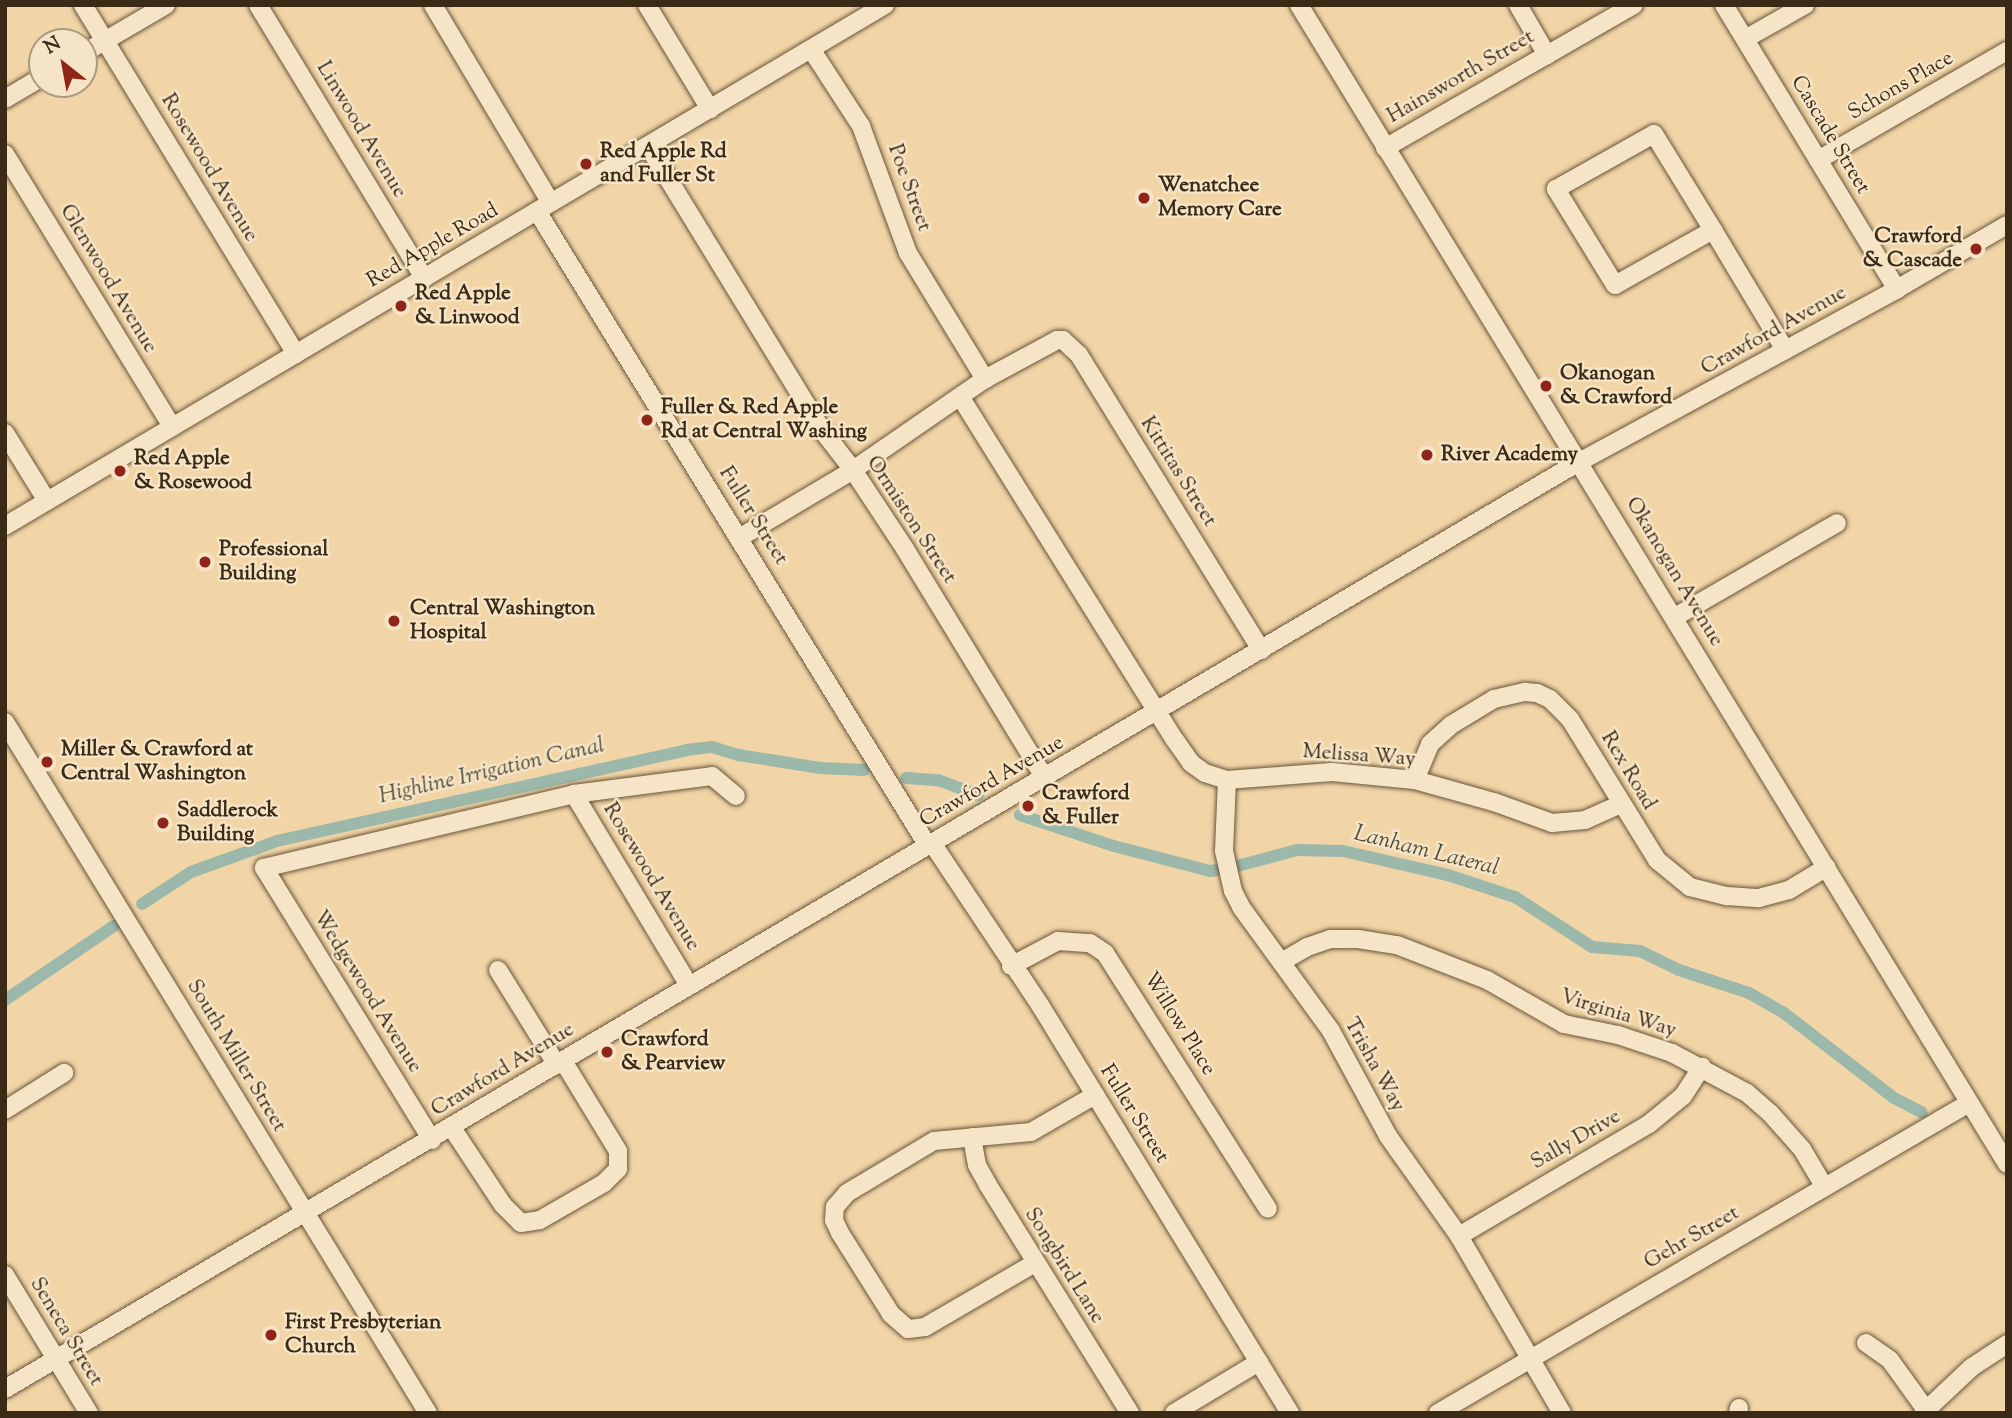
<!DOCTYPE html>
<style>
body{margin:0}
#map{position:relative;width:2012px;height:1418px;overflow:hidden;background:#f1d5a7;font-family:"Sorts Mill Goudy",serif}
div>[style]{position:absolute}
.canal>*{height:12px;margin:-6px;padding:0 6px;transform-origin:6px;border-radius:6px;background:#9bb8ab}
.roads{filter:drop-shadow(0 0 2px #68553a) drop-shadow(0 0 2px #68553a)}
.minor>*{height:18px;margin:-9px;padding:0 9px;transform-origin:9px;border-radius:9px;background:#f6e4c6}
.dots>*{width:19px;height:19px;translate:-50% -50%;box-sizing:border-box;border:4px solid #f6e4c6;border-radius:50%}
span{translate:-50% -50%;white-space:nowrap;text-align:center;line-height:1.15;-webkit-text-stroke:5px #f6e4c6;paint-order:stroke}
.street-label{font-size:21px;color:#3a2a16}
.poi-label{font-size:21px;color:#3a2a16;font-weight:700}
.left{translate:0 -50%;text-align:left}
.right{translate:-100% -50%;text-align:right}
.water-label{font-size:23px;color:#524e3b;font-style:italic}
.frame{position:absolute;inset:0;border:7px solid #3a2a16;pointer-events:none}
.north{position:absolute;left:28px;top:28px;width:70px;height:70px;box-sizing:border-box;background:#f6e4c6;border:2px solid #ab9a80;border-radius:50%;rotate:329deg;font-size:19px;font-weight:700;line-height:28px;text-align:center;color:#3a2a16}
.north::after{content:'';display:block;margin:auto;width:24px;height:32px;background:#8f2418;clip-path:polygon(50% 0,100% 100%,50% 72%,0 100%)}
</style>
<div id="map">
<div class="canal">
<div style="left:906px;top:778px;width:32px;rotate:4deg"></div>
<div style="left:938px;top:780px;width:43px;rotate:20.6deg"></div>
<div style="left:1020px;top:815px;width:99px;rotate:18.3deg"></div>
<div style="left:1114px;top:846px;width:99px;rotate:14.6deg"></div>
<div style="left:1210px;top:871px;width:7px;rotate:-8deg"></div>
<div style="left:1237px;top:866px;width:62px;rotate:-14.9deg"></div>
<div style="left:1297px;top:850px;width:46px;rotate:1.2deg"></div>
<div style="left:1343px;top:851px;width:108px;rotate:12.9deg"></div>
<div style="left:1448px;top:875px;width:71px;rotate:18.2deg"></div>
<div style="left:1515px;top:897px;width:92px;rotate:33deg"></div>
<div style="left:1592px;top:947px;width:48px;rotate:4.8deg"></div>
<div style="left:1640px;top:951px;width:43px;rotate:26deg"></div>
<div style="left:1679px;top:970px;width:74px;rotate:18.2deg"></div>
<div style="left:1749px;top:993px;width:40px;rotate:29.7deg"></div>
<div style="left:1784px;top:1013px;width:139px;rotate:37.7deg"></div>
<div style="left:1894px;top:1098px;width:31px;rotate:27deg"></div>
<div style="left:142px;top:904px;width:59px;rotate:-33.1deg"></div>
<div style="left:191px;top:872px;width:91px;rotate:-19.8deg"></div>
<div style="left:277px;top:841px;width:419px;rotate:-12.5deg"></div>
<div style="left:686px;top:750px;width:26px;rotate:-7deg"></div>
<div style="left:712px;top:747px;width:28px;rotate:17deg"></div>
<div style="left:739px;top:755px;width:82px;rotate:9.1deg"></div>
<div style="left:820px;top:768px;width:44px;rotate:2.6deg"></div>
<div style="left:5px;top:1000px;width:132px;rotate:-34.2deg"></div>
</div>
<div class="roads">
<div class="minor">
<div style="left:83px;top:5px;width:409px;rotate:58.6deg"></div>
<div style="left:258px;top:5px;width:320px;rotate:58.7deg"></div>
<div style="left:433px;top:5px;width:230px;rotate:59.2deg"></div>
<div style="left:647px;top:5px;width:122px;rotate:58.8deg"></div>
<div style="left:1299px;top:5px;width:1358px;rotate:58.58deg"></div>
<div style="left:1518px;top:5px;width:58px;rotate:59.9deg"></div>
<div style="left:1724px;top:5px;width:333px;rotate:58.7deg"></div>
<div style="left:1745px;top:39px;width:69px;rotate:-29.5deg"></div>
<div style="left:811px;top:49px;width:92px;rotate:57deg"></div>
<div style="left:861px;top:126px;width:135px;rotate:69.7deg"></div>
<div style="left:908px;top:253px;width:148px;rotate:58.6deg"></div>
<div style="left:84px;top:53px;width:95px;rotate:-30.3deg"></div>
<div style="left:5px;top:99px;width:43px;rotate:-30.7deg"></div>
<div style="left:648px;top:146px;width:333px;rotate:58.5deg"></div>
<div style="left:822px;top:430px;width:51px;rotate:52.2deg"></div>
<div style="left:853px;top:470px;width:95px;rotate:56.6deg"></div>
<div style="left:905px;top:549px;width:268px;rotate:58.6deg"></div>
<div style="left:1385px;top:148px;width:287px;rotate:-29.9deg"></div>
<div style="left:5px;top:154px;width:320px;rotate:58.5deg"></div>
<div style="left:1818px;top:160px;width:218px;rotate:-30deg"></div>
<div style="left:537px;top:211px;width:746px;rotate:58.38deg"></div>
<div style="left:1713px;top:230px;width:112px;rotate:150.7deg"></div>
<div style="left:1615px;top:285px;width:113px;rotate:-121.6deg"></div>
<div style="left:1556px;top:189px;width:112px;rotate:-29.3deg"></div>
<div style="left:1654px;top:134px;width:113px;rotate:58.4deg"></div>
<div style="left:1713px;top:230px;width:140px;rotate:59deg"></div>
<div style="left:961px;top:398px;width:403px;rotate:58deg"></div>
<div style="left:1175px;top:740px;width:28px;rotate:55deg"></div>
<div style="left:1191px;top:763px;width:17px;rotate:36deg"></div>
<div style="left:1205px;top:773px;width:23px;rotate:18deg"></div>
<div style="left:1227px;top:780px;width:105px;rotate:-4.4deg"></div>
<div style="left:1332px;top:772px;width:83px;rotate:5.5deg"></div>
<div style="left:1415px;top:780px;width:82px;rotate:15.6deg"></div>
<div style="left:1494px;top:802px;width:62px;rotate:19.9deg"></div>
<div style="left:1552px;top:823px;width:33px;rotate:-5deg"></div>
<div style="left:1585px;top:820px;width:39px;rotate:-24deg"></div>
<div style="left:5px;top:433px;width:80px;rotate:58.3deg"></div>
<div style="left:5px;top:526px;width:1023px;rotate:-30.63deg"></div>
<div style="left:739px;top:538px;width:133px;rotate:-30.8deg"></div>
<div style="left:853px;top:470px;width:160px;rotate:-34.6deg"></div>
<div style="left:985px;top:379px;width:82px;rotate:-28.4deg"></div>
<div style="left:1057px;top:340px;width:6px"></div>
<div style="left:1063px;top:340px;width:22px;rotate:43deg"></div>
<div style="left:1079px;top:355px;width:347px;rotate:58.3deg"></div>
<div style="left:1675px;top:617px;width:187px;rotate:-30.1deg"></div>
<div style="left:5px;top:722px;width:810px;rotate:58.53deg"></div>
<div style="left:1227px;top:780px;width:71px;rotate:92.4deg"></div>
<div style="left:1224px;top:851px;width:41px;rotate:77.3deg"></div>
<div style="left:1233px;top:891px;width:18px;rotate:63deg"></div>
<div style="left:1241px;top:907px;width:153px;rotate:54deg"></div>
<div style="left:1331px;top:1031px;width:119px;rotate:61.5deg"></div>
<div style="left:1388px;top:1136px;width:123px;rotate:54.6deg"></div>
<div style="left:1459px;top:1236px;width:205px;rotate:59.8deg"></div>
<div style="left:1415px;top:780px;width:39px;rotate:-67deg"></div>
<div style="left:1430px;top:744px;width:28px;rotate:-42deg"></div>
<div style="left:1451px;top:725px;width:50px;rotate:-31.2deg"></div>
<div style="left:1494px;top:699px;width:32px;rotate:-13deg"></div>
<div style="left:1525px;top:692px;width:12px;rotate:5deg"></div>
<div style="left:1537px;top:693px;width:14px;rotate:25deg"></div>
<div style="left:1550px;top:699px;width:28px;rotate:45deg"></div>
<div style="left:1570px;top:719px;width:166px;rotate:58.3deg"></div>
<div style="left:1657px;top:860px;width:43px;rotate:39.3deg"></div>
<div style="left:1690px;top:887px;width:38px;rotate:14deg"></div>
<div style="left:1727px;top:896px;width:32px;rotate:4deg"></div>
<div style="left:1759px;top:898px;width:31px;rotate:-15deg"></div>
<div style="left:1789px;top:890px;width:44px;rotate:-31.2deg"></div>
<div style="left:574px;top:794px;width:222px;rotate:59deg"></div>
<div style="left:932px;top:843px;width:195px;rotate:56.3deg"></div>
<div style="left:1040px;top:1005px;width:479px;rotate:58.5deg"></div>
<div style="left:1283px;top:961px;width:28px;rotate:-30deg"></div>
<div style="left:1307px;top:947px;width:24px;rotate:-19deg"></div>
<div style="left:1330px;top:939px;width:28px"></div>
<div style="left:1358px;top:939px;width:39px;rotate:9deg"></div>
<div style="left:1397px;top:945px;width:97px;rotate:21.3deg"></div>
<div style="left:1487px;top:980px;width:89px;rotate:29.7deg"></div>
<div style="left:1564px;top:1024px;width:55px;rotate:11.5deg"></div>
<div style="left:1618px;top:1035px;width:57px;rotate:18.4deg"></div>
<div style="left:1672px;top:1053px;width:85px;rotate:28.1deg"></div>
<div style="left:1747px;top:1093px;width:30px;rotate:41deg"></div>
<div style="left:1770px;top:1113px;width:48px;rotate:48.4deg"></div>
<div style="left:1802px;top:1149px;width:43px;rotate:59.3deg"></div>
<div style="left:1011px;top:966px;width:53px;rotate:-28deg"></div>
<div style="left:1058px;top:941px;width:32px;rotate:4deg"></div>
<div style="left:1090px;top:943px;width:18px;rotate:34deg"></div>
<div style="left:1105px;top:953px;width:303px;rotate:57.5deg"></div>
<div style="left:498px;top:970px;width:112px;rotate:58.2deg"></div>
<div style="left:5px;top:1110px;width:70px;rotate:-32.1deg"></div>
<div style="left:452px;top:1128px;width:92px;rotate:56.5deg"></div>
<div style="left:503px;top:1205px;width:25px;rotate:45deg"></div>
<div style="left:521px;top:1223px;width:19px;rotate:-9deg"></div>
<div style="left:540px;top:1220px;width:74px;rotate:-30deg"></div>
<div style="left:604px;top:1183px;width:20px;rotate:-45deg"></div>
<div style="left:618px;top:1169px;width:18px;rotate:-90deg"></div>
<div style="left:618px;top:1151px;width:105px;rotate:-121.4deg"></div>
<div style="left:972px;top:1137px;width:28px;rotate:80deg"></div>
<div style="left:977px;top:1165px;width:23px;rotate:61deg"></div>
<div style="left:988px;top:1185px;width:269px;rotate:58.1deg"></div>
<div style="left:432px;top:1140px;width:320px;rotate:-121.7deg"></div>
<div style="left:264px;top:868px;width:319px;rotate:-13.4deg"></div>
<div style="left:574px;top:794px;width:139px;rotate:-7.4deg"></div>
<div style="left:712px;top:776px;width:31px;rotate:40deg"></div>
<div style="left:1459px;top:1236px;width:221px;rotate:-30.5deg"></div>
<div style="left:1649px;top:1124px;width:44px;rotate:-39.5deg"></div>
<div style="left:1683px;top:1096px;width:35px;rotate:-57deg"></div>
<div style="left:1035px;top:1263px;width:127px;rotate:149.8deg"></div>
<div style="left:925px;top:1327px;width:17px;rotate:173deg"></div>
<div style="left:908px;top:1329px;width:23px;rotate:-139deg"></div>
<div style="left:891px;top:1314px;width:96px;rotate:-122.2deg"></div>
<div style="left:840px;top:1233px;width:14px;rotate:-115deg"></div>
<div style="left:834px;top:1220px;width:13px;rotate:-86deg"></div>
<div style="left:835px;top:1207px;width:18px;rotate:-49deg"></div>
<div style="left:847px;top:1193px;width:101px;rotate:-30.9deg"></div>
<div style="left:934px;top:1141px;width:97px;rotate:-5.3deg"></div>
<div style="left:1031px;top:1132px;width:74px;rotate:-30deg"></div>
<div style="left:5px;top:1275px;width:162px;rotate:58.7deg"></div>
<div style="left:1866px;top:1343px;width:29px;rotate:35deg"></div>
<div style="left:1890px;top:1360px;width:62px;rotate:54.2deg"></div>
<div style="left:5px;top:1389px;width:1827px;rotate:-30.5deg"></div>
<div style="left:1579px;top:462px;width:362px;rotate:-28.5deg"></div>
<div style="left:1897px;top:289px;width:127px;rotate:-30.2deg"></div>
<div style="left:1174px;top:1413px;width:99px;rotate:-31deg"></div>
<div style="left:1438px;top:1413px;width:615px;rotate:-30.28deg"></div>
<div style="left:1738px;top:1413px;width:5px;rotate:-79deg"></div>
<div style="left:1923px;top:1413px;width:67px;rotate:-43.2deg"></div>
<div style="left:1972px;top:1367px;width:42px;rotate:-33.3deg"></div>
</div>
</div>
<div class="dots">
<div style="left:586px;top:164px;background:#8f2418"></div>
<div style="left:1144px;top:198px;background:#8f2418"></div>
<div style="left:1976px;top:249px;background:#8f2418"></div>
<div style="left:401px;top:306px;background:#8f2418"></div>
<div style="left:1546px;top:386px;background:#8f2418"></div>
<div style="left:647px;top:420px;background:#8f2418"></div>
<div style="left:1427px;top:455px;background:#8f2418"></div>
<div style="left:120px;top:471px;background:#8f2418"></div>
<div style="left:205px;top:562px;background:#8f2418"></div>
<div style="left:394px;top:621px;background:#8f2418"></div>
<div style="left:47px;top:762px;background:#8f2418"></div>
<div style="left:1028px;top:806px;background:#8f2418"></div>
<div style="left:163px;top:823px;background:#8f2418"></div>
<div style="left:607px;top:1052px;background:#8f2418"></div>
<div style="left:271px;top:1335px;background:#8f2418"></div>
</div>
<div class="street-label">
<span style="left:1461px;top:77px;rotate:-30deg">Hainsworth Street</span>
<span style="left:1901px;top:86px;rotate:-30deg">Schons Place</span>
<span style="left:361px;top:130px;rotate:59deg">Linwood Avenue</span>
<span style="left:1830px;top:135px;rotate:59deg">Cascade Street</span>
<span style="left:209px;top:168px;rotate:59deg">Rosewood Avenue</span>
<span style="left:909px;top:188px;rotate:70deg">Poe Street</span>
<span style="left:433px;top:246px;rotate:-30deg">Red Apple Road</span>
<span style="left:108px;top:279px;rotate:59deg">Glenwood Avenue</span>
<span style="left:1774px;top:331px;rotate:-29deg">Crawford Avenue</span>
<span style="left:1178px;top:472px;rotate:58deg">Kittitas Street</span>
<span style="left:753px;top:516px;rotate:58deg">Fuller Street</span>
<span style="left:911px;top:520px;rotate:57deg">Ormiston Street</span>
<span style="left:1674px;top:572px;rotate:59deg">Okanogan Avenue</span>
<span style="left:1359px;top:756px;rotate:4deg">Melissa Way</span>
<span style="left:1628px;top:771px;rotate:59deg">Rex Road</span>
<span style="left:992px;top:782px;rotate:-30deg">Crawford Avenue</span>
<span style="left:651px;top:877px;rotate:59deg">Rosewood Avenue</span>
<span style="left:367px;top:992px;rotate:58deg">Wedgewood Avenue</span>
<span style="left:1618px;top:1014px;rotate:17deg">Virginia Way</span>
<span style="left:1179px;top:1024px;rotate:58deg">Willow Place</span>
<span style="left:236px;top:1056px;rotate:59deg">South Miller Street</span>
<span style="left:1374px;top:1065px;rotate:61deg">Trisha Way</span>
<span style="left:503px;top:1070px;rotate:-31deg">Crawford Avenue</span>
<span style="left:1134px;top:1114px;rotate:58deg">Fuller Street</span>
<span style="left:1576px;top:1140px;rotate:-30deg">Sally Drive</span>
<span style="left:1692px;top:1238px;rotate:-30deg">Gehr Street</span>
<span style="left:1064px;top:1266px;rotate:58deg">Songbird Lane</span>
<span style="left:66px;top:1332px;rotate:59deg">Seneca Street</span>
</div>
<div class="poi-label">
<span class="left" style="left:600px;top:164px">Red Apple Rd<br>and Fuller St</span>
<span class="left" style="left:1158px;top:198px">Wenatchee<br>Memory Care</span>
<span class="right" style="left:1962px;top:249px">Crawford<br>&amp; Cascade</span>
<span class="left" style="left:415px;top:306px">Red Apple<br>&amp; Linwood</span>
<span class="left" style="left:1560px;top:386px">Okanogan<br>&amp; Crawford</span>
<span class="left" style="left:661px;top:420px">Fuller &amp; Red Apple<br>Rd at Central Washing</span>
<span class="left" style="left:1441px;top:455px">River Academy</span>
<span class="left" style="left:134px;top:471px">Red Apple<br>&amp; Rosewood</span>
<span class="left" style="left:219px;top:562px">Professional<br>Building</span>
<span class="left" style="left:410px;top:621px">Central Washington<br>Hospital</span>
<span class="left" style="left:61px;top:762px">Miller &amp; Crawford at<br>Central Washington</span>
<span class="left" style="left:1042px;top:806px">Crawford<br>&amp; Fuller</span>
<span class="left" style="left:177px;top:823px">Saddlerock<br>Building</span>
<span class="left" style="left:621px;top:1052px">Crawford<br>&amp; Pearview</span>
<span class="left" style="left:285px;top:1335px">First Presbyterian<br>Church</span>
</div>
<div class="water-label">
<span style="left:492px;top:772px;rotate:-13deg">Highline Irrigation Canal</span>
<span style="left:1426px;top:852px;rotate:14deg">Lanham Lateral</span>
</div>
<div class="frame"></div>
<div class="north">N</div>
</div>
